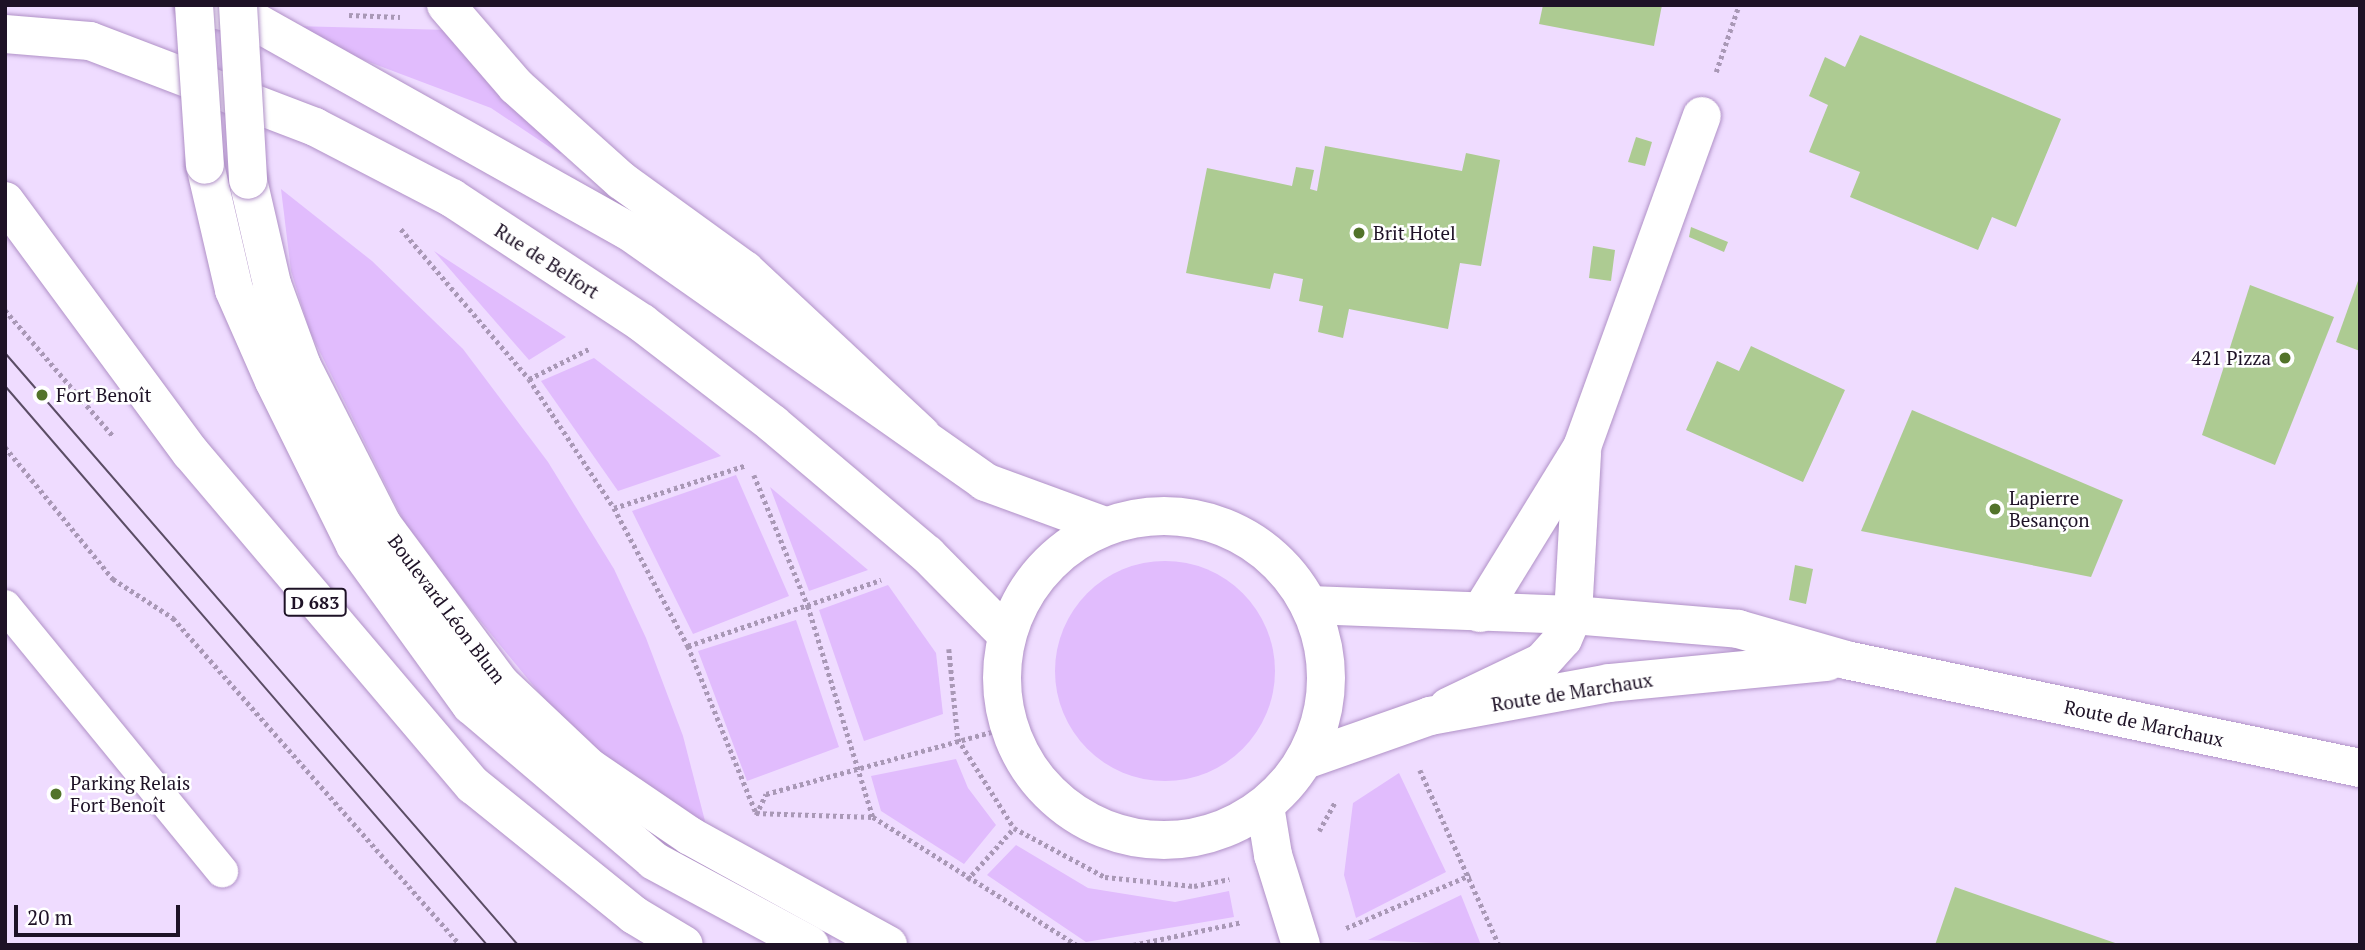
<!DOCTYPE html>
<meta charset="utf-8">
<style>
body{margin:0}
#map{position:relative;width:2365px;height:950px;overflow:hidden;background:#efdcff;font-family:"PT Serif",serif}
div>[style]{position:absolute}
.green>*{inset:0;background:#e1bcfd}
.round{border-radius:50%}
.building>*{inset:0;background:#adcb92}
.path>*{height:4.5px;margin-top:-2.25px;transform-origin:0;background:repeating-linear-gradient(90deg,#a998b6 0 3.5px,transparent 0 7px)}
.roads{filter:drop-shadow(0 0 2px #b091c7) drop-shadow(0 0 2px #b091c7)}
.lane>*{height:32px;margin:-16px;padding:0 16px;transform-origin:16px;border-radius:16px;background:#fff}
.street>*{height:38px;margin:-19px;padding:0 19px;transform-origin:19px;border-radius:19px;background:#fff}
.secondary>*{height:38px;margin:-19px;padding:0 19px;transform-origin:19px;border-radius:19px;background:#fff}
.secondary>.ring{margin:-19px;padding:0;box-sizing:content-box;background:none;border:38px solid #fff;border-radius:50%}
.primary>*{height:38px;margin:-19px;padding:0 19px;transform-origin:19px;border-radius:19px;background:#fff}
.tram>*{height:2px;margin:-1px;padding:0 1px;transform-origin:1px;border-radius:1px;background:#5b4d65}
.bridges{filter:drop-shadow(0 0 2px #b091c7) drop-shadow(0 0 2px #b091c7)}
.primary-bridge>*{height:38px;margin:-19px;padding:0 19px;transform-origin:19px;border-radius:19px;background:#fff}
.dots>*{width:19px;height:19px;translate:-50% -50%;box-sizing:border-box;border:4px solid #fff;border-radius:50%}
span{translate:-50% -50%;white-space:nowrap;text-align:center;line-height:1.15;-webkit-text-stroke:5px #fff;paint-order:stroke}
.shield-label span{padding:2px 5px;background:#fff;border:2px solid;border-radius:5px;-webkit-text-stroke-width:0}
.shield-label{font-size:18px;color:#1e1226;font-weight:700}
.poi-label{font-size:19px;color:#1e1226}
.left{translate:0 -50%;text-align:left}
.right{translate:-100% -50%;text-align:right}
.street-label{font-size:19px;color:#1e1226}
.frame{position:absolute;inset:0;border:7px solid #1e1226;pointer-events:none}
.scale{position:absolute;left:14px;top:905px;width:166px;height:32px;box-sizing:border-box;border:4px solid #1e1226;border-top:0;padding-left:9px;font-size:21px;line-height:24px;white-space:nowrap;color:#1e1226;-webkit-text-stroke:5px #fff;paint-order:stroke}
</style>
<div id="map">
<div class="green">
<div style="clip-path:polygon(293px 26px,450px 30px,567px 148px,560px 154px,491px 108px,292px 33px)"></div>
<div style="clip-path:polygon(281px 189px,372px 261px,463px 349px,548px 462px,614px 569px,646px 638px,683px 736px,706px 825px,609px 760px,555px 712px,412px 538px,310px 332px,291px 271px)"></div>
<div style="clip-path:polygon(434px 251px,566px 337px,529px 360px)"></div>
<div style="clip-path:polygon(594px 358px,721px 456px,618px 491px,541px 381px)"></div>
<div style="clip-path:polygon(736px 475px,789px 596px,693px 634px,632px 511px)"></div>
<div style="clip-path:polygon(770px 487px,868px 570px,809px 591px)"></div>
<div class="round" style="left:1055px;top:561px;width:220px;height:220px"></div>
<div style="clip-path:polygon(888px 585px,936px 653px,943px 714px,864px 741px,819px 610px)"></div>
<div style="clip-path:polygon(796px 620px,839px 747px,747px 781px,698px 651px)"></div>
<div style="clip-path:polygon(956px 759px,968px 788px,996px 825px,964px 864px,881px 811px,871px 776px)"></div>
<div style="clip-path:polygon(1399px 773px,1446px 872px,1356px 918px,1344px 875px,1353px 803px)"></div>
<div style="clip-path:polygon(1016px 845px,1088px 888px,1175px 902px,1229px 891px,1234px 917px,1086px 942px,987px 875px)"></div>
<div style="clip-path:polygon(1461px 895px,1481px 945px,1368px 940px)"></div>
</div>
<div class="building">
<div style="clip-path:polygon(1543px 5px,1662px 5px,1654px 46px,1539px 24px)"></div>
<div style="clip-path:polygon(1860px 35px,2061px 119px,2016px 227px,1992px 217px,1978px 250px,1850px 197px,1860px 172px,1809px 152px,1828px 105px,1809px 96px,1825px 57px,1845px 67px)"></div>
<div style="clip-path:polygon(1636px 137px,1652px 142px,1645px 166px,1628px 162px)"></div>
<div style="clip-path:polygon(1325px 146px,1462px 171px,1466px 153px,1500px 160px,1481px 266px,1460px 263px,1448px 329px,1349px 309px,1343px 338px,1318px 332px,1323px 306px,1299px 301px,1303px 279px,1274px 273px,1270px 289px,1186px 273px,1207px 168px,1292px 186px,1296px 167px,1314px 170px,1310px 189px,1317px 191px)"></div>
<div style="clip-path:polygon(1691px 227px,1728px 242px,1724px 252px,1689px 237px)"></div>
<div style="clip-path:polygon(1593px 246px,1615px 250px,1611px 281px,1589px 278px)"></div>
<div style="clip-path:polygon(2359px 278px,2360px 278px,2360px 351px,2336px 342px)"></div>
<div style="clip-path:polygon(2250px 285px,2334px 317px,2275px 465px,2202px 435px)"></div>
<div style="clip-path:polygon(1751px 346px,1845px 390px,1803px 482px,1686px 430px,1717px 361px,1739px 371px)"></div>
<div style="clip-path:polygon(1912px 410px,2123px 500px,2091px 577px,1861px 531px)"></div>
<div style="clip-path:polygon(1795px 565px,1813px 569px,1806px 604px,1789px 600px)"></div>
<div style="clip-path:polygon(1955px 887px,2118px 944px,2118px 945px,1935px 945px)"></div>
</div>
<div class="path">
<div style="left:349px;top:15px;width:51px;rotate:2.2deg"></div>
<div style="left:1716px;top:72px;width:71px;rotate:-71.1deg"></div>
<div style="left:401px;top:229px;width:197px;rotate:49.5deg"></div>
<div style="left:529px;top:379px;width:154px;rotate:56.6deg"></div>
<div style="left:614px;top:508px;width:157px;rotate:61.8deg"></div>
<div style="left:688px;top:646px;width:180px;rotate:67.8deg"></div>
<div style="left:5px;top:310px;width:167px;rotate:49.4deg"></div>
<div style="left:529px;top:379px;width:69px;rotate:-26.6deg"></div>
<div style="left:5px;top:447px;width:171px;rotate:50.7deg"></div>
<div style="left:113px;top:579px;width:72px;rotate:33deg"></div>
<div style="left:173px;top:618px;width:435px;rotate:48.7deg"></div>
<div style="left:754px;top:475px;width:142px;rotate:67.6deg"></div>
<div style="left:808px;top:606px;width:221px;rotate:72.9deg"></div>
<div style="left:614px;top:508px;width:139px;rotate:-18deg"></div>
<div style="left:688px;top:646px;width:204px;rotate:-18.9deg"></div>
<div style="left:949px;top:649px;width:90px;rotate:84.3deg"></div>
<div style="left:958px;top:739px;width:105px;rotate:57.8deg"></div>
<div style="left:1014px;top:828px;width:103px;rotate:28.3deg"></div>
<div style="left:1105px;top:877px;width:89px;rotate:5.8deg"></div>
<div style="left:1194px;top:886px;width:36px;rotate:-11deg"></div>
<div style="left:1420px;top:770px;width:192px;rotate:65.7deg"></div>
<div style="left:756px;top:813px;width:117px;rotate:2deg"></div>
<div style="left:873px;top:817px;width:241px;rotate:32.1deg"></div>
<div style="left:756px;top:815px;width:23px;rotate:-65deg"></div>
<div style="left:766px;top:794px;width:253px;rotate:-15.4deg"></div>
<div style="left:1319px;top:831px;width:33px;rotate:-61deg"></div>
<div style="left:967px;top:880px;width:70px;rotate:-47.9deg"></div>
<div style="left:1346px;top:928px;width:135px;rotate:-23.1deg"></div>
<div style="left:1133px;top:945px;width:111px;rotate:-11.9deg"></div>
</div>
<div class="roads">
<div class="lane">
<div style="left:5px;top:606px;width:343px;rotate:50.7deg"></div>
</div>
<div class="street">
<div style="left:1480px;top:613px;width:195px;rotate:-58.4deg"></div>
<div style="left:1582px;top:447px;width:352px;rotate:-70.1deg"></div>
<div style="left:1448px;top:707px;width:104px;rotate:-25.6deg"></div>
<div style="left:1542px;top:662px;width:31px;rotate:-48deg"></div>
<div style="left:1563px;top:639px;width:26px;rotate:-67deg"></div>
<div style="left:1573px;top:615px;width:163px;rotate:-86.8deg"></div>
</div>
<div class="secondary">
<div style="left:194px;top:5px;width:52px;rotate:12.2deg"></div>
<div style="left:245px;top:16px;width:438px;rotate:29.3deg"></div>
<div style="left:627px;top:230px;width:438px;rotate:35.1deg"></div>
<div style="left:985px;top:482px;width:128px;rotate:20.1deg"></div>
<div style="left:5px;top:34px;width:85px;rotate:4.7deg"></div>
<div style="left:90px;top:41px;width:241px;rotate:20.9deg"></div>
<div style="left:315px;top:127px;width:154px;rotate:27.4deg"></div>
<div style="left:452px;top:198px;width:227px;rotate:33.3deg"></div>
<div style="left:642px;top:323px;width:165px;rotate:37.6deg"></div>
<div style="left:773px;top:424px;width:202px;rotate:40.2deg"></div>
<div style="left:927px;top:554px;width:114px;rotate:45.4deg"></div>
<div class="ring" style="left:1002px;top:516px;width:286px;height:286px"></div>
<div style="left:1310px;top:605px;width:263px;rotate:2.2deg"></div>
<div style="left:1573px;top:615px;width:166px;rotate:4.8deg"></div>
<div style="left:1738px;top:629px;width:112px;rotate:16deg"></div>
<div style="left:1846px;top:660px;width:525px;rotate:11.87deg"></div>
<div style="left:1305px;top:760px;width:133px;rotate:-19.4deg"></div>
<div style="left:1430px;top:716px;width:182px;rotate:-10.4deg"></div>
<div style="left:1609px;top:683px;width:219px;rotate:-5.5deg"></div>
<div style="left:1265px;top:806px;width:50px;rotate:80.7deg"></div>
<div style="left:1273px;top:855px;width:94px;rotate:72.7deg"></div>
</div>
<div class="primary">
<div style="left:446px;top:5px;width:107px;rotate:49.2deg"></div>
<div style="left:516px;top:86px;width:142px;rotate:41.9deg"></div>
<div style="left:622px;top:181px;width:152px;rotate:35.9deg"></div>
<div style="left:745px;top:270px;width:241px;rotate:43deg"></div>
<div style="left:205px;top:165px;width:128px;rotate:76.9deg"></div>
<div style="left:234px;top:290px;width:99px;rotate:66.3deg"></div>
<div style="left:274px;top:381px;width:183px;rotate:63.7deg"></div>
<div style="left:355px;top:545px;width:198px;rotate:54.1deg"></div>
<div style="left:471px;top:705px;width:240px;rotate:40.4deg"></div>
<div style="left:654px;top:861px;width:177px;rotate:28.3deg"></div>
<div style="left:248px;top:180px;width:107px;rotate:77deg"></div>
<div style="left:272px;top:284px;width:87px;rotate:69.9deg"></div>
<div style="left:302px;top:366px;width:177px;rotate:63.1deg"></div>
<div style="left:382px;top:524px;width:198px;rotate:53.4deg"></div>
<div style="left:500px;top:683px;width:124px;rotate:43.4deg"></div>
<div style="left:590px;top:768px;width:121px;rotate:34.2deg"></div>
<div style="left:690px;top:836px;width:226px;rotate:28.8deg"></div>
<div style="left:5px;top:201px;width:313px;rotate:53.6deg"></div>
<div style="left:191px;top:453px;width:436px;rotate:49.7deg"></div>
<div style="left:473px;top:785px;width:207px;rotate:38.9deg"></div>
<div style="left:634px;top:915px;width:58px;rotate:31deg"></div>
</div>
</div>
<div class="tram">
<div style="left:5px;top:353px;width:783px;rotate:49.09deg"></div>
<div style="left:5px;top:386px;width:738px;rotate:49.23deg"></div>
</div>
<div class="bridges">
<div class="primary-bridge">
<div style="left:194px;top:5px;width:160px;rotate:86.1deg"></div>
<div style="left:238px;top:5px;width:175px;rotate:86.7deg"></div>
</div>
</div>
<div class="dots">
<div style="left:1359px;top:233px;background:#52732a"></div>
<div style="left:2285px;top:358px;background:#52732a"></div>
<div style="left:42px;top:395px;background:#52732a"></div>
<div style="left:1995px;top:509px;background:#52732a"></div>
<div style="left:56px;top:794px;background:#52732a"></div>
</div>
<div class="shield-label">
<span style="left:315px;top:602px">D 683</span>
</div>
<div class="poi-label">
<span class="left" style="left:1373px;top:233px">Brit Hotel</span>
<span class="right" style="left:2271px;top:358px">421 Pizza</span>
<span class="left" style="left:56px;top:395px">Fort Benoît</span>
<span class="left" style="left:2009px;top:509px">Lapierre<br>Besançon</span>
<span class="left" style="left:70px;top:794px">Parking Relais<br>Fort Benoît</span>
</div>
<div class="street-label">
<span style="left:547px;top:261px;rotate:33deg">Rue de Belfort</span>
<span style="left:447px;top:609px;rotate:53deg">Boulevard Léon Blum</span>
<span style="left:1572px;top:692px;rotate:-9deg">Route de Marchaux</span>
<span style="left:2144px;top:723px;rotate:12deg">Route de Marchaux</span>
</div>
<div class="frame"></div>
<div class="scale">20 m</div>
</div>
